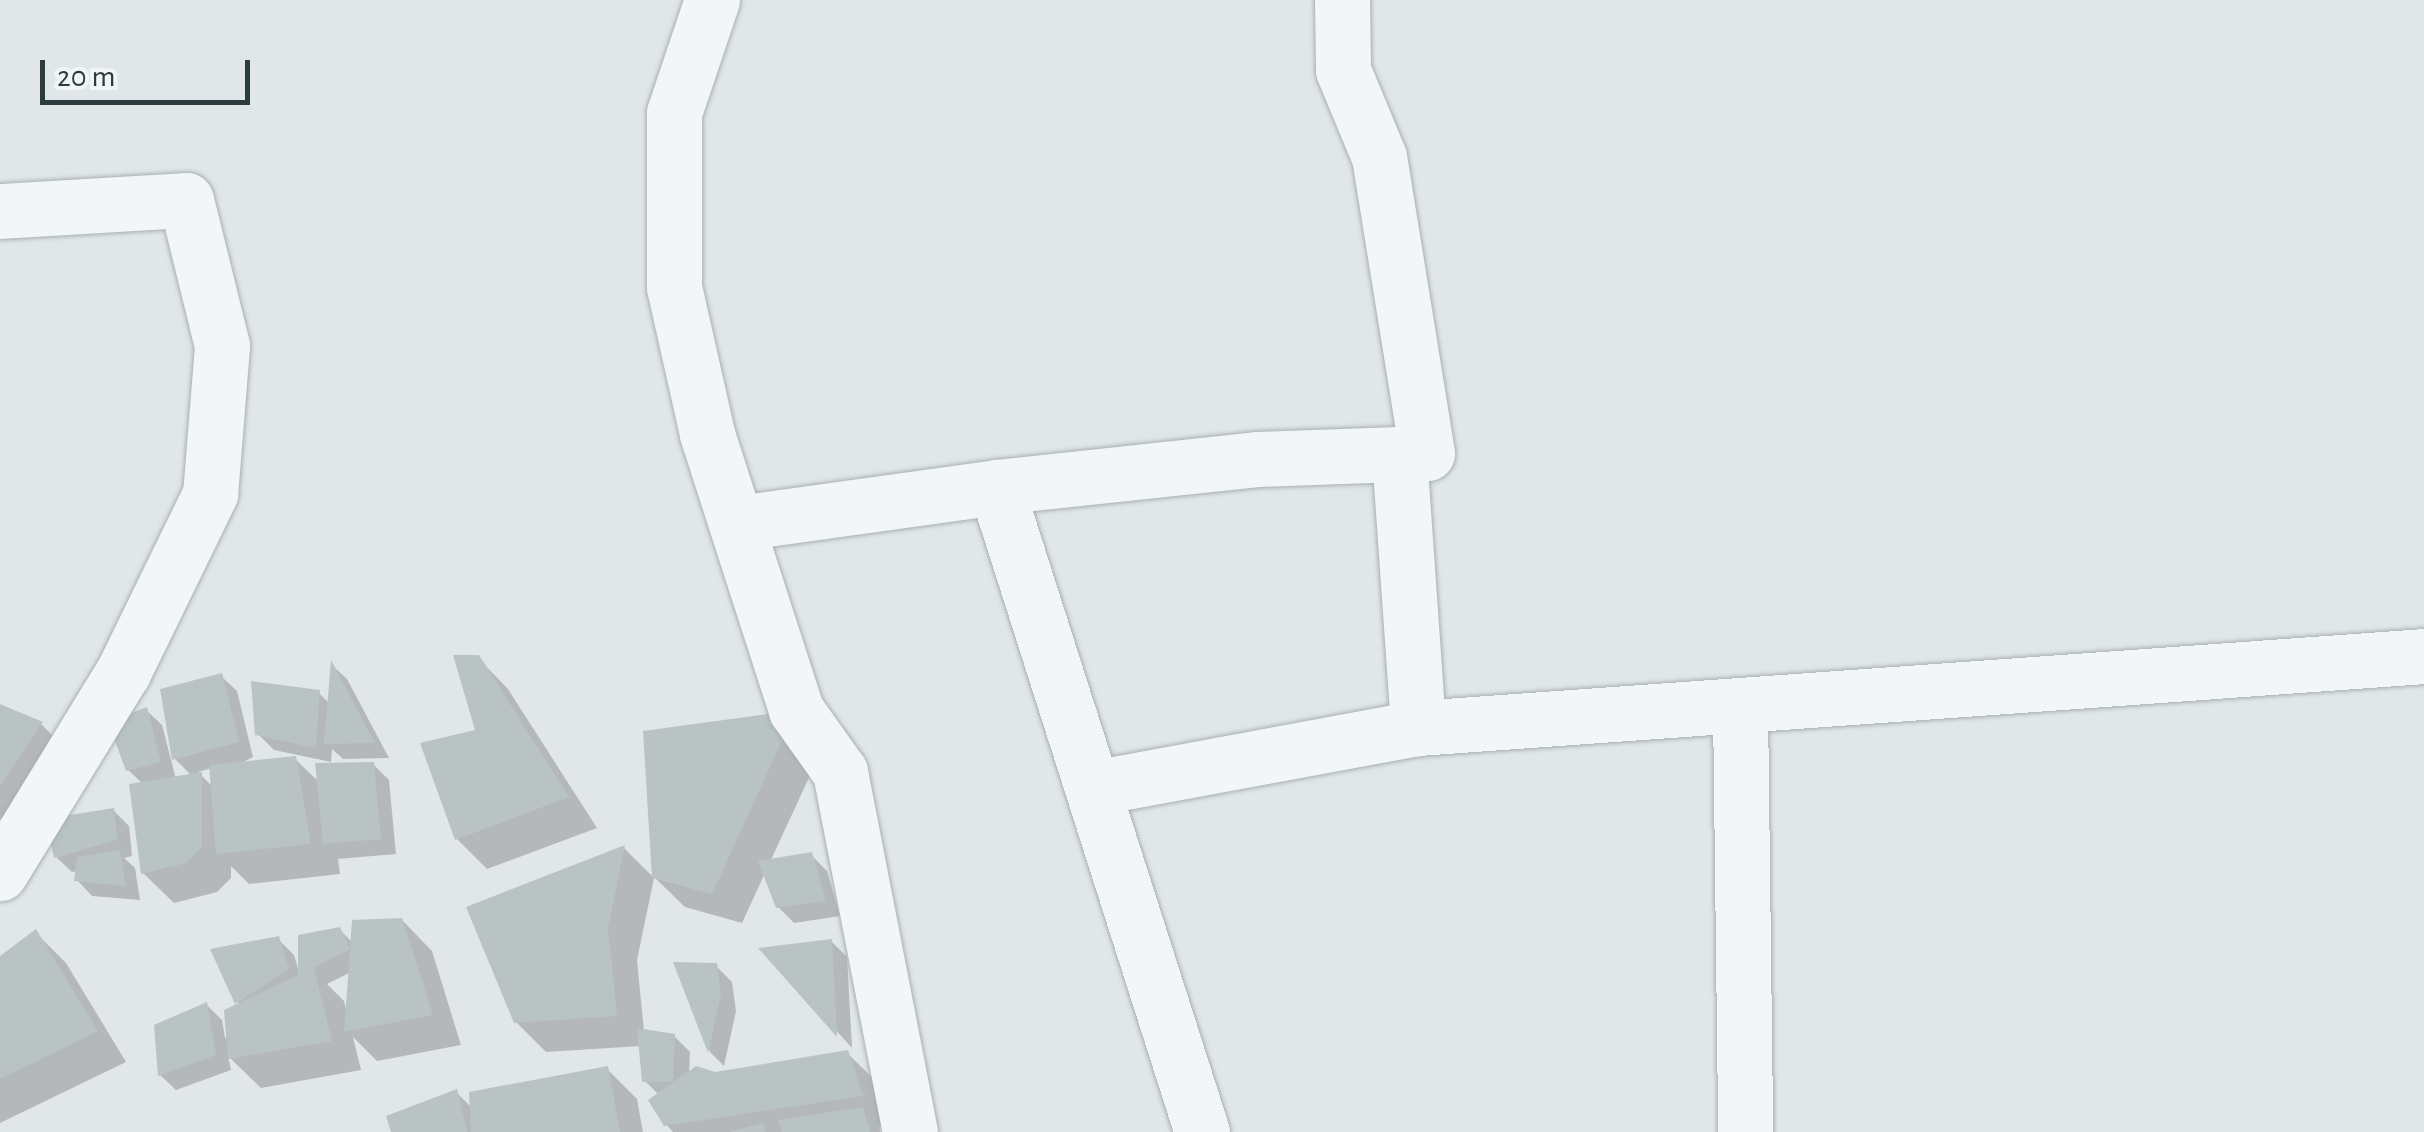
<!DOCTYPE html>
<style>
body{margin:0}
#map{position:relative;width:2424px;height:1132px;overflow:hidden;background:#e1e7e8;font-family:"Alegreya Sans",sans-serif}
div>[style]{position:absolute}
.shadow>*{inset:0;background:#0003}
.building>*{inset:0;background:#b9c3c4}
.roads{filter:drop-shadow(0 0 2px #a7b0b2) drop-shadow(0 0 2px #a7b0b2)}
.minor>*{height:55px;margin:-27.5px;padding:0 27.5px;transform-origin:27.5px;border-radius:27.5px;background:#f3f6f7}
span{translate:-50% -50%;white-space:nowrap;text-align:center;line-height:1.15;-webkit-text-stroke:10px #f0f5f6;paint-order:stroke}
.scale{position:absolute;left:40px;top:60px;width:210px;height:45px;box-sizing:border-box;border:5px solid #2b3b3e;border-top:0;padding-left:12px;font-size:30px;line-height:35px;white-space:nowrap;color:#2b3b3e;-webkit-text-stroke:8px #f0f5f6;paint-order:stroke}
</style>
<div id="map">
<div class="shadow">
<div style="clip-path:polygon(478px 658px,508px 689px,597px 828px,487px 869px,457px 839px,478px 732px)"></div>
<div style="clip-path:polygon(333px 666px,347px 679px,389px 758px,343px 759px,332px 749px,331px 762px,274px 750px,258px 734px,319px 693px,330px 704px)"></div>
<div style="clip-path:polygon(evenodd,221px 676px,237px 691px,253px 757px,237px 765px,295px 759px,320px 783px,373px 764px,389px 780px,396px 854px,338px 859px,340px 874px,249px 884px,231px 866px,231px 878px,217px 892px,174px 903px,143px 873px,143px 784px,128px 770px,146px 710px,162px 725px,176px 779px,193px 777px,173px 757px,221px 676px,212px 768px,213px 787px,198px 772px,212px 768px)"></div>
<div style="clip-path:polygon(0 707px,41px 724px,71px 754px,20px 831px,0 818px)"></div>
<div style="clip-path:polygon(795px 713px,825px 743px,770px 862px,811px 855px,827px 871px,840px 916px,794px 923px,778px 907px,765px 873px,742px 923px,685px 907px,654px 877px)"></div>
<div style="clip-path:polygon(113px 810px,129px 826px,132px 856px,124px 858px,135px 868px,140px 900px,92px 896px,77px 880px,78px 871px,72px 872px,56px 857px)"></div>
<div style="clip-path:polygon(624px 848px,654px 878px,637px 960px,644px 1031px,674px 1036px,690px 1052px,689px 1075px,715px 1075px,847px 1053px,878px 1083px,892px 1125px,879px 1127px,880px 1132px,673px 1132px,666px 1124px,659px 1095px,644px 1080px,641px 1046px,546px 1052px,516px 1022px)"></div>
<div style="clip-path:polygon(evenodd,402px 920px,432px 951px,461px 1045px,377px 1061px,353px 1037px,361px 1070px,261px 1088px,228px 1056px,231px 1070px,176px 1090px,160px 1075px,207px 1005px,222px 1020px,225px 1038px,229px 1037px,240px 1006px,214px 951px,278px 939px,294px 955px,299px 972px,340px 930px,353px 943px,402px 920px,351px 972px,347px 1014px,344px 1001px,327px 984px,351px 972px)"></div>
<div style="clip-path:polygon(36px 933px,66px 963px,126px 1062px,0 1123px,0 960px)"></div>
<div style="clip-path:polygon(831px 941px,847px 957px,852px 1048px,763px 950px)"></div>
<div style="clip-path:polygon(677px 965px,716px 966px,732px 982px,736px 1011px,724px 1066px,710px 1052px)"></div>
<div style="clip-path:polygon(607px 1069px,637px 1099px,643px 1132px,394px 1132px,456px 1092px,472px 1108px)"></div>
</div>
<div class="building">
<div style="clip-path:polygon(453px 655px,479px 655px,569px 797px,455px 840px,420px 743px,475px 730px)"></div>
<div style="clip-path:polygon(331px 660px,375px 743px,324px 744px)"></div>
<div style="clip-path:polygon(222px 673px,239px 742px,172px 760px,160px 689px)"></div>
<div style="clip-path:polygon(251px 681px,320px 690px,316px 748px,255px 735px)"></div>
<div style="clip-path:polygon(0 704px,43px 722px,0 786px)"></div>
<div style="clip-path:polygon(147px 707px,161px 762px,126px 771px,108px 722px)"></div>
<div style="clip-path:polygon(796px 710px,712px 894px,652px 878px,643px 731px)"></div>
<div style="clip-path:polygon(296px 756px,311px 844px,216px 854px,209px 765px)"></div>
<div style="clip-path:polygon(374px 762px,381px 839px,323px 844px,315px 763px)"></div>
<div style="clip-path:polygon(202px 772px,202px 847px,186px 863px,141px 874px,129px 784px)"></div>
<div style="clip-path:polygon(114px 808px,117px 840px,54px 858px,45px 819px)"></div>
<div style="clip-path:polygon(625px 845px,608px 928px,617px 1016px,514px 1023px,466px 907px)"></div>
<div style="clip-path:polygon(120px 850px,126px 886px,74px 881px,77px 857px)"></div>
<div style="clip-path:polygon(812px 852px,826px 901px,776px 908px,758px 861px)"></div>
<div style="clip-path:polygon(402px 918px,433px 1015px,344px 1032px,350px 949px,314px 968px,332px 1041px,228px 1059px,224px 1010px,298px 975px,298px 935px,340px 927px,350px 949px,352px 920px)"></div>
<div style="clip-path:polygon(36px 929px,98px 1031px,0 1079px,0 956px)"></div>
<div style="clip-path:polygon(279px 936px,289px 969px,235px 1004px,210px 949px)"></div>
<div style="clip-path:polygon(832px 939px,837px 1037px,758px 948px)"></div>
<div style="clip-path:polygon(673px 962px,717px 963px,721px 994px,708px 1053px)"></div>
<div style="clip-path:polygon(207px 1002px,216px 1055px,158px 1076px,154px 1025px)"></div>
<div style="clip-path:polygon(637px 1028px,675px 1034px,673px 1082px,642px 1082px)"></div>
<div style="clip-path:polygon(848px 1050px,863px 1096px,664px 1126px,648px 1100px,696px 1066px,715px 1072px)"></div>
<div style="clip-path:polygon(608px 1066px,620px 1132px,471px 1132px,469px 1092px)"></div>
<div style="clip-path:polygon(457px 1089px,467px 1132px,391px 1132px,386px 1116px)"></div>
<div style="clip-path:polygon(863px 1107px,870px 1132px,782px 1132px,778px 1120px)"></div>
<div style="clip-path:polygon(764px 1123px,765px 1132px,731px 1132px,731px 1131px)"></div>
</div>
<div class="roads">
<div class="minor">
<div style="left:712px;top:0;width:119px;rotate:108.6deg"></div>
<div style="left:674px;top:113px;width:174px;rotate:90deg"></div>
<div style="left:674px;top:287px;width:151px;rotate:77.3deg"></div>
<div style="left:707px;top:434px;width:290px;rotate:72.1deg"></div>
<div style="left:796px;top:710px;width:76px;rotate:54.6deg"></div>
<div style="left:840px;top:772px;width:367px;rotate:79deg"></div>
<div style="left:0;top:211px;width:186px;rotate:-3.4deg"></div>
<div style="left:186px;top:200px;width:150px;rotate:76.1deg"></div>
<div style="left:222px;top:346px;width:148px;rotate:94.6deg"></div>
<div style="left:210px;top:494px;width:198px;rotate:116deg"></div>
<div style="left:123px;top:672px;width:236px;rotate:121.5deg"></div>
<div style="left:1399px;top:454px;width:275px;rotate:86deg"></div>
<div style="left:996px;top:487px;width:677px;rotate:72.29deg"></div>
<div style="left:738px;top:523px;width:260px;rotate:-7.9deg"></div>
<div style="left:996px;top:487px;width:262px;rotate:-6.1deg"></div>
<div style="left:1257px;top:459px;width:170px;rotate:-2deg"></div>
<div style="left:1427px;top:453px;width:300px;rotate:-99.2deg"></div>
<div style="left:1379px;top:157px;width:94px;rotate:-112.5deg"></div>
<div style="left:1343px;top:70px;width:70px;rotate:-90.8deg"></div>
<div style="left:1740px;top:705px;width:427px;rotate:89.3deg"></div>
<div style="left:1093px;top:788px;width:330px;rotate:-10.5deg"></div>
<div style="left:1418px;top:728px;width:1009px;rotate:-4.09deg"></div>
</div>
</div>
<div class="scale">20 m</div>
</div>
